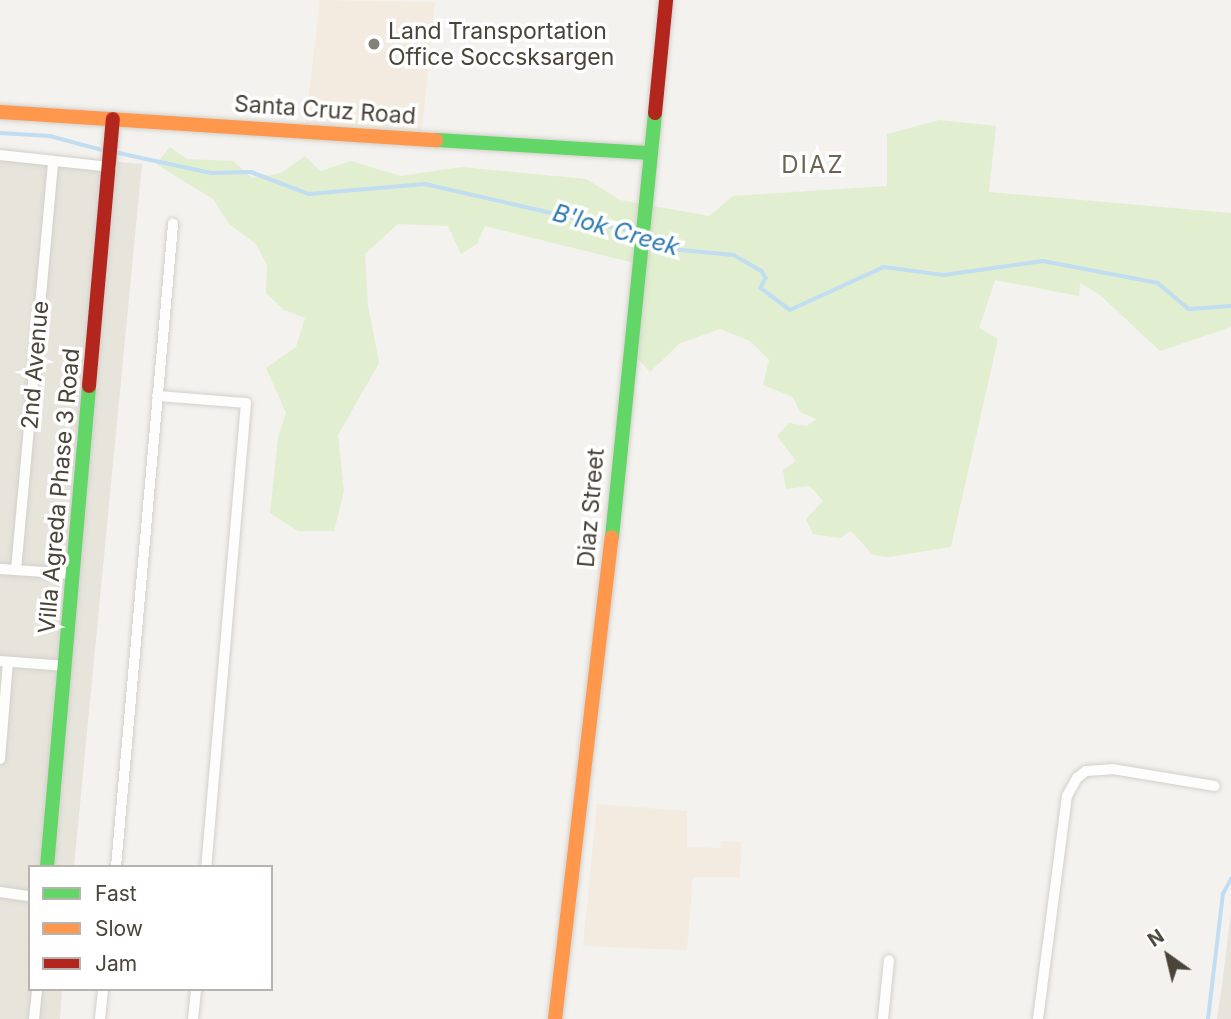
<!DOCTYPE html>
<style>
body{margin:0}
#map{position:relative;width:1231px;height:1019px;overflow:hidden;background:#f4f2ee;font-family:Inter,sans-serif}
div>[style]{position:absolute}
.residential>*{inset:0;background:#e7e4dc}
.commercial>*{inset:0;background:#f3ebdf}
.green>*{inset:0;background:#e1eecf}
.stream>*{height:3.5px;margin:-1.75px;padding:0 1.75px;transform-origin:1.75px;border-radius:1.75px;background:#c0ddf1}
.roads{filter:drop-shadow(0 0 2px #d2d0cb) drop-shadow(0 0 2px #d2d0cb)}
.street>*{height:10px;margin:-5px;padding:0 5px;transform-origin:5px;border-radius:5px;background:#fdfdfc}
.fast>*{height:14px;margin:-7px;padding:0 7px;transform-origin:7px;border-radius:7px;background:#63d668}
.slow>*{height:14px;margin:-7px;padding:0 7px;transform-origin:7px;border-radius:7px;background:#ff974d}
.jam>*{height:14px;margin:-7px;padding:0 7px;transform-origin:7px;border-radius:7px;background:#b3261e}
.dots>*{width:19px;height:19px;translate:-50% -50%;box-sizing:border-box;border:4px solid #fff;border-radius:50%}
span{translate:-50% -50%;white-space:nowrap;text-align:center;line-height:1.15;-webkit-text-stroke:7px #fff;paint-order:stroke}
.poi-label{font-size:23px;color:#4b4439}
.left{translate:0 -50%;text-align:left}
.street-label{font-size:23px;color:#4b4439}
.neighbourhood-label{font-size:24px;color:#6e6250;letter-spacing:2px}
.water-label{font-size:24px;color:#2e7ab2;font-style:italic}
.legend{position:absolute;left:28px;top:865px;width:245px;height:126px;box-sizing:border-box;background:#fff;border:2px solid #b7b4b0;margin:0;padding:9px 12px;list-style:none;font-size:21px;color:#4b4439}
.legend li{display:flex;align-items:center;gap:14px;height:35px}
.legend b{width:35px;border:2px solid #b7b4b0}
.north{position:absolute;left:1133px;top:921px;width:70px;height:70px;-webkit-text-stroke:5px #fff;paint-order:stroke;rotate:326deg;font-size:19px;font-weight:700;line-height:28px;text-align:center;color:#4b4439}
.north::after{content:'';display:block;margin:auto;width:24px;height:32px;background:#4b4439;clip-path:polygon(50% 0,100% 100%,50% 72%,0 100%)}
</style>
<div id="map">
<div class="residential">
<div style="clip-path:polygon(0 151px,142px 164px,74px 867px,30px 867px,30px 989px,62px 989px,60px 1019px,0 1019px)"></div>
<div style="clip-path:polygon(1231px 912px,1231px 1019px,1217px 1019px,1222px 985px)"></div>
</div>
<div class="commercial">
<div style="clip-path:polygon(320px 0,435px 2px,422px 131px,305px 125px)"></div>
<div style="clip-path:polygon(597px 804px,687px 811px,687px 847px,720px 848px,721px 841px,742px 842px,740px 877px,693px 877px,687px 950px,583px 946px)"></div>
</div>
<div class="green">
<div style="clip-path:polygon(939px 120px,996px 126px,989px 192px,1231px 213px,1231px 327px,1160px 351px,1100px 295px,1080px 283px,1079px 296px,995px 280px,979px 328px,998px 339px,951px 547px,889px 557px,873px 555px,851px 531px,840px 538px,813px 534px,806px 519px,823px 501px,810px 486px,786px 489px,783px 470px,796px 461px,777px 436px,789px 423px,807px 426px,816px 419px,800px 412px,793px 397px,763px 385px,769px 360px,750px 341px,720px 329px,679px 344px,650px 372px,636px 357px,646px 266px,485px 226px,477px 244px,461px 254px,448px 226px,398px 224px,365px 254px,368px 305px,379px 363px,338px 435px,344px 491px,334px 531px,298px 531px,270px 513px,278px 438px,286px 413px,266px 368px,296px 347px,305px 318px,284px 310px,266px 293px,267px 265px,256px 244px,229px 224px,213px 199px,156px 164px,170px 147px,187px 159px,233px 161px,252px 178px,281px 173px,305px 156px,320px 171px,351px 161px,401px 176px,461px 167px,586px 179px,620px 200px,709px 216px,733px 196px,887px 186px,887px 134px)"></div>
</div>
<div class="stream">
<div style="left:0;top:133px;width:50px;rotate:3.4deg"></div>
<div style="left:50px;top:136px;width:58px;rotate:15deg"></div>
<div style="left:114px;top:152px;width:99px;rotate:12.2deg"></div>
<div style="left:211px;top:173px;width:40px;rotate:-1.4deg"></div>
<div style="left:251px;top:172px;width:62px;rotate:20.8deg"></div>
<div style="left:309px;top:194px;width:116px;rotate:-4.9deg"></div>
<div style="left:425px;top:184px;width:220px;rotate:12.9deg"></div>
<div style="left:645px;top:237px;width:19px;rotate:36deg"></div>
<div style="left:660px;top:248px;width:74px;rotate:5.4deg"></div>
<div style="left:734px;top:255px;width:32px;rotate:30deg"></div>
<div style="left:762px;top:271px;width:8px;rotate:60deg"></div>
<div style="left:766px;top:278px;width:11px;rotate:117deg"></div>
<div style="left:761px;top:288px;width:36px;rotate:37deg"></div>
<div style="left:790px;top:310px;width:103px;rotate:-24.6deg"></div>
<div style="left:884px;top:267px;width:61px;rotate:7.6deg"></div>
<div style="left:944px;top:275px;width:100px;rotate:-8deg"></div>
<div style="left:1043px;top:261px;width:117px;rotate:10.8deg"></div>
<div style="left:1158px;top:283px;width:40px;rotate:40deg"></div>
<div style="left:1189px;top:309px;width:42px;rotate:-4.1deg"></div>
<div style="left:1208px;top:1019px;width:126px;rotate:-83.2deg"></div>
<div style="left:1223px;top:894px;width:17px;rotate:-62deg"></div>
</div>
<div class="roads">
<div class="street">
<div style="left:0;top:155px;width:112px;rotate:6.2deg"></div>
<div style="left:157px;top:396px;width:89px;rotate:4.5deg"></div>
<div style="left:246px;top:403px;width:466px;rotate:94.9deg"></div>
<div style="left:0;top:569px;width:74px;rotate:3.9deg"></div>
<div style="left:16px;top:570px;width:411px;rotate:-84.8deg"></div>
<div style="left:0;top:661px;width:66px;rotate:4.3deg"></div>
<div style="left:0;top:759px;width:97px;rotate:-85.3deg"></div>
<div style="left:116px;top:867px;width:646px;rotate:-84.93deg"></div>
<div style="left:0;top:892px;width:30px;rotate:8deg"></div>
<div style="left:34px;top:1019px;width:30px;rotate:-84deg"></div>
<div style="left:100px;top:1019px;width:30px;rotate:-84deg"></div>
<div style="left:193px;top:1019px;width:30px;rotate:-84deg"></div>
<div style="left:883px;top:1019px;width:59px;rotate:-84.2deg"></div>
<div style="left:1038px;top:1019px;width:225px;rotate:-82.6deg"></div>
<div style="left:1067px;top:796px;width:21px;rotate:-61deg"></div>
<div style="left:1077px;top:778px;width:11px;rotate:-38deg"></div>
<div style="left:1086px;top:771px;width:26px;rotate:-4deg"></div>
<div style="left:1112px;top:769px;width:104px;rotate:9.4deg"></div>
</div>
<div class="fast">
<div style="left:436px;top:140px;width:212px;rotate:3.5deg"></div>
<div style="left:612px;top:537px;width:426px;rotate:-84.2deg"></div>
<div style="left:47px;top:867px;width:483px;rotate:-85deg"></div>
</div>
<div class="slow">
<div style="left:0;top:112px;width:437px;rotate:3.7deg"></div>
<div style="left:555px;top:1019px;width:485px;rotate:-83.3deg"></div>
</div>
<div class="jam">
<div style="left:655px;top:113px;width:114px;rotate:-84.4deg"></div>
<div style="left:89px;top:386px;width:268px;rotate:-84.9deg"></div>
</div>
</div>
<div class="dots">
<div style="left:374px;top:44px;background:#868178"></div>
</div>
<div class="poi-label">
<span class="left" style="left:388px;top:44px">Land Transportation<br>Office Soccsksargen</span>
</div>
<div class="street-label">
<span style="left:325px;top:110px;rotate:4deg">Santa Cruz Road</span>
<span style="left:35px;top:365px;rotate:-85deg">2nd Avenue</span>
<span style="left:59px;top:491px;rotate:-85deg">Villa Agreda Phase 3 Road</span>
<span style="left:591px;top:508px;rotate:-85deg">Diaz Street</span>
</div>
<div class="neighbourhood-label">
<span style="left:813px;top:165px">DIAZ</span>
</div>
<div class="water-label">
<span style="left:616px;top:230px;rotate:16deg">B'lok Creek</span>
</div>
<ul class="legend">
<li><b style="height:9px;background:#63d668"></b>Fast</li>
<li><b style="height:9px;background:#ff974d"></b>Slow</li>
<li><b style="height:9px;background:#b3261e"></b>Jam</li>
</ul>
<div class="north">N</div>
</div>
